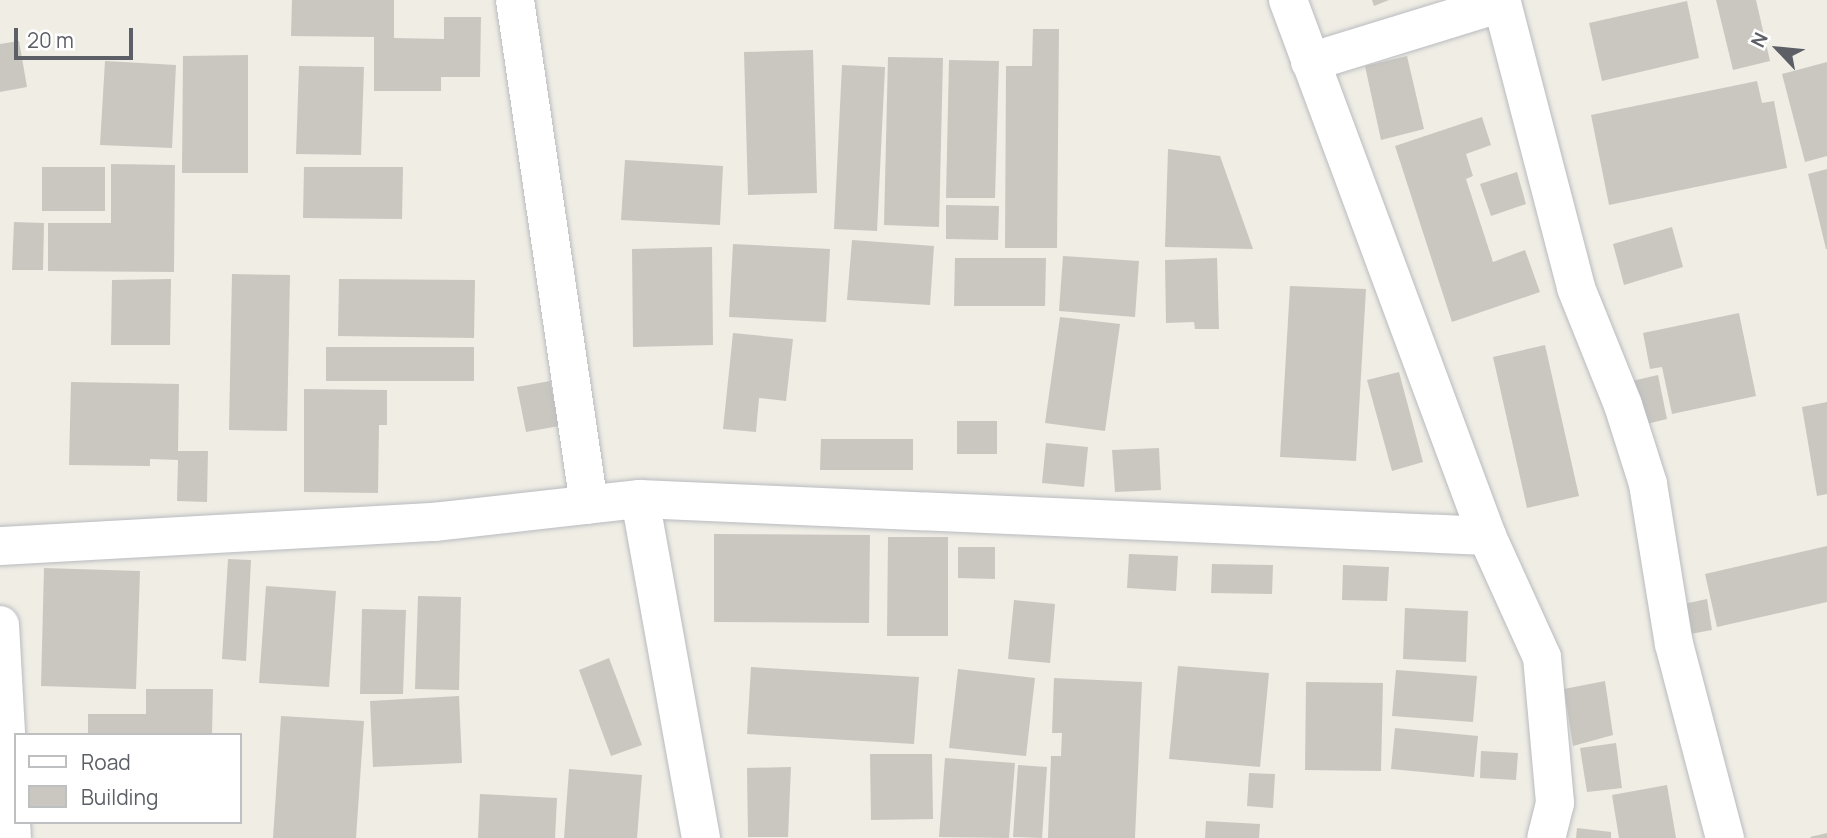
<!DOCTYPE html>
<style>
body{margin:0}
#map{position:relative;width:1827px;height:838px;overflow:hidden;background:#efede4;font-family:Manrope,sans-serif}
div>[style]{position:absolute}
.building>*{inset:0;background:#cac7c1}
.roads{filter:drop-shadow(0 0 2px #b9bbc0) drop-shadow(0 0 2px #b9bbc0)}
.minor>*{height:38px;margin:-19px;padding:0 19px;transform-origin:19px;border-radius:19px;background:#fff}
span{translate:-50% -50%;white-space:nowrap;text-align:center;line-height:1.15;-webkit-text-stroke:5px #fff;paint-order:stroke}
.legend{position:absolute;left:14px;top:733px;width:228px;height:91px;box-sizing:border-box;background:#fff;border:2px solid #bebfc1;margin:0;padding:9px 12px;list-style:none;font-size:21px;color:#5c5f65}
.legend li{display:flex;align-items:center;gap:14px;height:35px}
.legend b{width:35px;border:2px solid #bebfc1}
.north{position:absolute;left:1743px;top:14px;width:70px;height:70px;-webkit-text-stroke:5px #fff;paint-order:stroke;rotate:296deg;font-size:19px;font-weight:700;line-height:28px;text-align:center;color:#5c5f65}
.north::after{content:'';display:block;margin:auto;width:24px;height:32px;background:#5c5f65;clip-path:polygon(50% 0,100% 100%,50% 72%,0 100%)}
.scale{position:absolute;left:14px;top:28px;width:119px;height:32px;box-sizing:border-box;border:4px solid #5c5f65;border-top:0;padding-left:9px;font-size:21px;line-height:24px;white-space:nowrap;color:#5c5f65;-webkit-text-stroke:5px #fff;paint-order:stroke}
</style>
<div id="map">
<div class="building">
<div style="clip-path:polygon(292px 0,394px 0,394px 38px,444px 39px,444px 17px,481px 17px,480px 77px,441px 77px,441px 91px,374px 91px,374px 37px,291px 36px)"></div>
<div style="clip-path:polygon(1372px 0,1389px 0,1374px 6px)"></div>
<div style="clip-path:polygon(1716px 0,1756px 0,1770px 61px,1733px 70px)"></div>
<div style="clip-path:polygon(1687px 1px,1699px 58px,1602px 81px,1589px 23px)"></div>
<div style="clip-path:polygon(1033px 29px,1059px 29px,1057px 248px,1005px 248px,1006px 66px,1032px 66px)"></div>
<div style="clip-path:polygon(19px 41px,27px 87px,0 92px,0 44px)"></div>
<div style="clip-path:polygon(813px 50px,817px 193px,748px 195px,744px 52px)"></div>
<div style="clip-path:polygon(248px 55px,248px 173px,182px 173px,183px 56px)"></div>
<div style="clip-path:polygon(1407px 56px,1424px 129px,1381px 140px,1365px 66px)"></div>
<div style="clip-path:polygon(888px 57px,943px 58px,939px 227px,884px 225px)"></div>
<div style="clip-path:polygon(949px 60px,999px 61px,995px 198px,946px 198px)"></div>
<div style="clip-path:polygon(105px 61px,176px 65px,172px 148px,100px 145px)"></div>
<div style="clip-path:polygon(1827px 62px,1827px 156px,1805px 162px,1782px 74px)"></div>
<div style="clip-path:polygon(842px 65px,885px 67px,877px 231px,834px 229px)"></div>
<div style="clip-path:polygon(299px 66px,364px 67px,361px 155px,296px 154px)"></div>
<div style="clip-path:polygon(1757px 81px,1762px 103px,1774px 101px,1787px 168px,1609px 205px,1591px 115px)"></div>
<div style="clip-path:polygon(1482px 117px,1491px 145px,1466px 154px,1473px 176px,1466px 179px,1493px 262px,1525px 250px,1540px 292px,1452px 322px,1395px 146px)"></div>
<div style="clip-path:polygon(1168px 149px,1220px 156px,1253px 249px,1165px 247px)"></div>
<div style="clip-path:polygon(625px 160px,723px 166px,720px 225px,621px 220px)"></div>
<div style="clip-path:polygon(111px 164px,175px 165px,174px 272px,48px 271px,48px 223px,111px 223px)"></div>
<div style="clip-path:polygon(42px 167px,105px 167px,105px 211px,42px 211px)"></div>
<div style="clip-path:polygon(304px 167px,403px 167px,402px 219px,303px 218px)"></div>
<div style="clip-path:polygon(1827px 169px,1827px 249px,1826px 249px,1808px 174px)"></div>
<div style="clip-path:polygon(1517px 172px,1526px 204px,1491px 216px,1480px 184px)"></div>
<div style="clip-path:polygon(946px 205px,999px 206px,998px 240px,946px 239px)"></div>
<div style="clip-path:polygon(14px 222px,44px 223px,43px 270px,12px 270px)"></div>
<div style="clip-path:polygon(1672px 227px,1683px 267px,1624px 285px,1613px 244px)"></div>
<div style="clip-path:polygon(852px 240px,934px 246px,930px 305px,847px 300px)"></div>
<div style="clip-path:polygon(733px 244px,830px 249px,826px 322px,729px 317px)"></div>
<div style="clip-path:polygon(712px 247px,713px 345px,633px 347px,632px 249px)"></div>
<div style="clip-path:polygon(1063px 256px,1139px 261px,1135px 317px,1059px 311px)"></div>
<div style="clip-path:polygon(955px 258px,1046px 258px,1045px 306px,954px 306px)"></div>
<div style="clip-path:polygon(1217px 258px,1219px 329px,1195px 329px,1194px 322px,1166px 323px,1165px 260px)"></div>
<div style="clip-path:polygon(232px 274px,290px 275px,287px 431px,229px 430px)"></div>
<div style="clip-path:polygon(171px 279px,170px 345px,111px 345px,112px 280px)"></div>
<div style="clip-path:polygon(339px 279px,475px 280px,474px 338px,338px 336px)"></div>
<div style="clip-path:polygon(1290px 286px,1366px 289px,1356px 461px,1280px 457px)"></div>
<div style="clip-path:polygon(1739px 313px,1756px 396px,1672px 414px,1662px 367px,1650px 369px,1643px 333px)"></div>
<div style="clip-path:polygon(1060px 317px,1120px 324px,1105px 431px,1045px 423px)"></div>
<div style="clip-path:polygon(733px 333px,793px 339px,786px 401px,759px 398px,756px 432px,723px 429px)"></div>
<div style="clip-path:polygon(1545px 345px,1579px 496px,1527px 508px,1493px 357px)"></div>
<div style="clip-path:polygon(326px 347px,474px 347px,474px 381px,326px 381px)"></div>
<div style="clip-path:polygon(1399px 372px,1423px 462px,1392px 471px,1367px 380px)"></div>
<div style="clip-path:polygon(1658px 375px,1667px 419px,1642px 425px,1632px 381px)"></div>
<div style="clip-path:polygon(550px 381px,559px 426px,526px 432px,517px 387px)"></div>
<div style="clip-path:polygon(71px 382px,179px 384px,178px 451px,208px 451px,207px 502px,177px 501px,178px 460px,150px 459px,150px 466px,69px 465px)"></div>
<div style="clip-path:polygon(304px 389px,387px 390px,387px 425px,379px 425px,378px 493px,304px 492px)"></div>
<div style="clip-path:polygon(1827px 402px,1827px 494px,1817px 496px,1802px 407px)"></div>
<div style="clip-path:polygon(957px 421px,997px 421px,997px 454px,957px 454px)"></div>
<div style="clip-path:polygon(821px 439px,913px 439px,913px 470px,820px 470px)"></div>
<div style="clip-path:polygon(1046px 443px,1088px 447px,1084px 487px,1042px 483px)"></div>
<div style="clip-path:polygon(1159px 448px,1161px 490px,1115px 492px,1112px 450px)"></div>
<div style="clip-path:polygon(714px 534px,870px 535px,869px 623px,714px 622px)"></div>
<div style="clip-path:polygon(888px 537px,948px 537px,948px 636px,887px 636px)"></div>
<div style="clip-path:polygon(1827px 546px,1827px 602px,1717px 627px,1705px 574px)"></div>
<div style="clip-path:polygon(958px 547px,995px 547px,995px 579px,958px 578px)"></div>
<div style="clip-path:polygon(1129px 554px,1178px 556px,1176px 591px,1127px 588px)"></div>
<div style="clip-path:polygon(228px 559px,251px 560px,246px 661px,222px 659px)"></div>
<div style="clip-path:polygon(1212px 564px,1273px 565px,1272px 594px,1211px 593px)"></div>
<div style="clip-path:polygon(1343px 565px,1389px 567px,1387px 601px,1342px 600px)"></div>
<div style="clip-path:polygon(44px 568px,140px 571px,136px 689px,41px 686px)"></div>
<div style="clip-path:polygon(266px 586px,336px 591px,329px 687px,259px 683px)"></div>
<div style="clip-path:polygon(418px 596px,461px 597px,459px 690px,415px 689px)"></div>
<div style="clip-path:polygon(1707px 599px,1712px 630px,1685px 635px,1679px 605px)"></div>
<div style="clip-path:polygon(1014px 600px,1055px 604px,1050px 663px,1008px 659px)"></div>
<div style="clip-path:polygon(1405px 608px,1468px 611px,1466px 662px,1403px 659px)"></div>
<div style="clip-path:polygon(362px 609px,406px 610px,403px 694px,360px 694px)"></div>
<div style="clip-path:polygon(609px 658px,642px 745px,611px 756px,579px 670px)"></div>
<div style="clip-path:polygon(1178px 666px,1269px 673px,1260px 767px,1169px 759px)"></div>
<div style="clip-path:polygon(751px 667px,919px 677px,914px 744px,747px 734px)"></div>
<div style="clip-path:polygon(958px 669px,1035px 678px,1026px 756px,949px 748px)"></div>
<div style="clip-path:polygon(1396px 670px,1477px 676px,1473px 722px,1392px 716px)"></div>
<div style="clip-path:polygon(1054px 678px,1142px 682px,1135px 838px,1048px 838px,1051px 756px,1061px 756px,1062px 733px,1052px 733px)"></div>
<div style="clip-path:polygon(1605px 681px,1613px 735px,1573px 746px,1564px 689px)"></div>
<div style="clip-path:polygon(1306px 682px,1383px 683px,1381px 771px,1305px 770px)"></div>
<div style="clip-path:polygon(146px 689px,213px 689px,212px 735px,88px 735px,88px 714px,146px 714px)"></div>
<div style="clip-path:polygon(459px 696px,462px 763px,373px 767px,370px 701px)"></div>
<div style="clip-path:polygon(281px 716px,364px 721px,356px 838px,273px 838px)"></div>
<div style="clip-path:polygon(1395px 728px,1478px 736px,1474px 777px,1391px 769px)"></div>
<div style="clip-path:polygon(1616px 743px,1622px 788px,1587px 792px,1580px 748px)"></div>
<div style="clip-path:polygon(1481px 751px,1518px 753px,1516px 780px,1480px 778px)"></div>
<div style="clip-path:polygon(870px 754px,932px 754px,933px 819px,871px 820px)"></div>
<div style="clip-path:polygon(945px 758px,1015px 763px,1009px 838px,939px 837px)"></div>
<div style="clip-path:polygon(1018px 765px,1047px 767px,1042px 838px,1013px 837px)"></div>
<div style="clip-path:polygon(791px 767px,788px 837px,748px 837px,747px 768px)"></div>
<div style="clip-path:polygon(569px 769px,642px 775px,637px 838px,564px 838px)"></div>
<div style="clip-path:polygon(1249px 773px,1275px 774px,1273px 808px,1247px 806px)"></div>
<div style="clip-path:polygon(1667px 785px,1676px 838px,1619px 838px,1612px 795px)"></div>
<div style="clip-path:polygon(480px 794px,557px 798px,555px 838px,478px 838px)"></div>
<div style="clip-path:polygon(1206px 821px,1260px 824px,1259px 838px,1205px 838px)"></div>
<div style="clip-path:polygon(1577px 828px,1611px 832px,1611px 838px,1576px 838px)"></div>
<div style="clip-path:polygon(1827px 833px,1827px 838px,1811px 838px,1810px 837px)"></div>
</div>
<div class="roads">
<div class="minor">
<div style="left:515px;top:0;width:510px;rotate:81.66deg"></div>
<div style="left:1288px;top:0;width:572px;rotate:69.63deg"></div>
<div style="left:1487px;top:536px;width:133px;rotate:65.6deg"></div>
<div style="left:1542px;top:657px;width:147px;rotate:84.9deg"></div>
<div style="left:1555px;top:803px;width:36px;rotate:104deg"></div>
<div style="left:1310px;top:62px;width:201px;rotate:-17.1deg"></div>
<div style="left:1502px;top:3px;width:294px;rotate:75.4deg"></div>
<div style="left:1576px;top:288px;width:126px;rotate:68.1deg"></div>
<div style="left:1623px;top:405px;width:83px;rotate:72.4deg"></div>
<div style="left:1648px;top:484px;width:162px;rotate:80.8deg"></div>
<div style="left:1674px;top:644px;width:201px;rotate:75.3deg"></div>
<div style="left:640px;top:499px;width:344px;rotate:79.8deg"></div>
<div style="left:0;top:546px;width:435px;rotate:-3.2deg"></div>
<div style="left:434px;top:522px;width:207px;rotate:-6.4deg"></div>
<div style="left:640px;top:499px;width:848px;rotate:2.5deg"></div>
<div style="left:0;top:625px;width:213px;rotate:86.8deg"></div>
</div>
</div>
<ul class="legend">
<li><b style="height:9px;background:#fff"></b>Road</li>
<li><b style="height:19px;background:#cac7c1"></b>Building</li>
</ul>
<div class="north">N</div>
<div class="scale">20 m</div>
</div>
